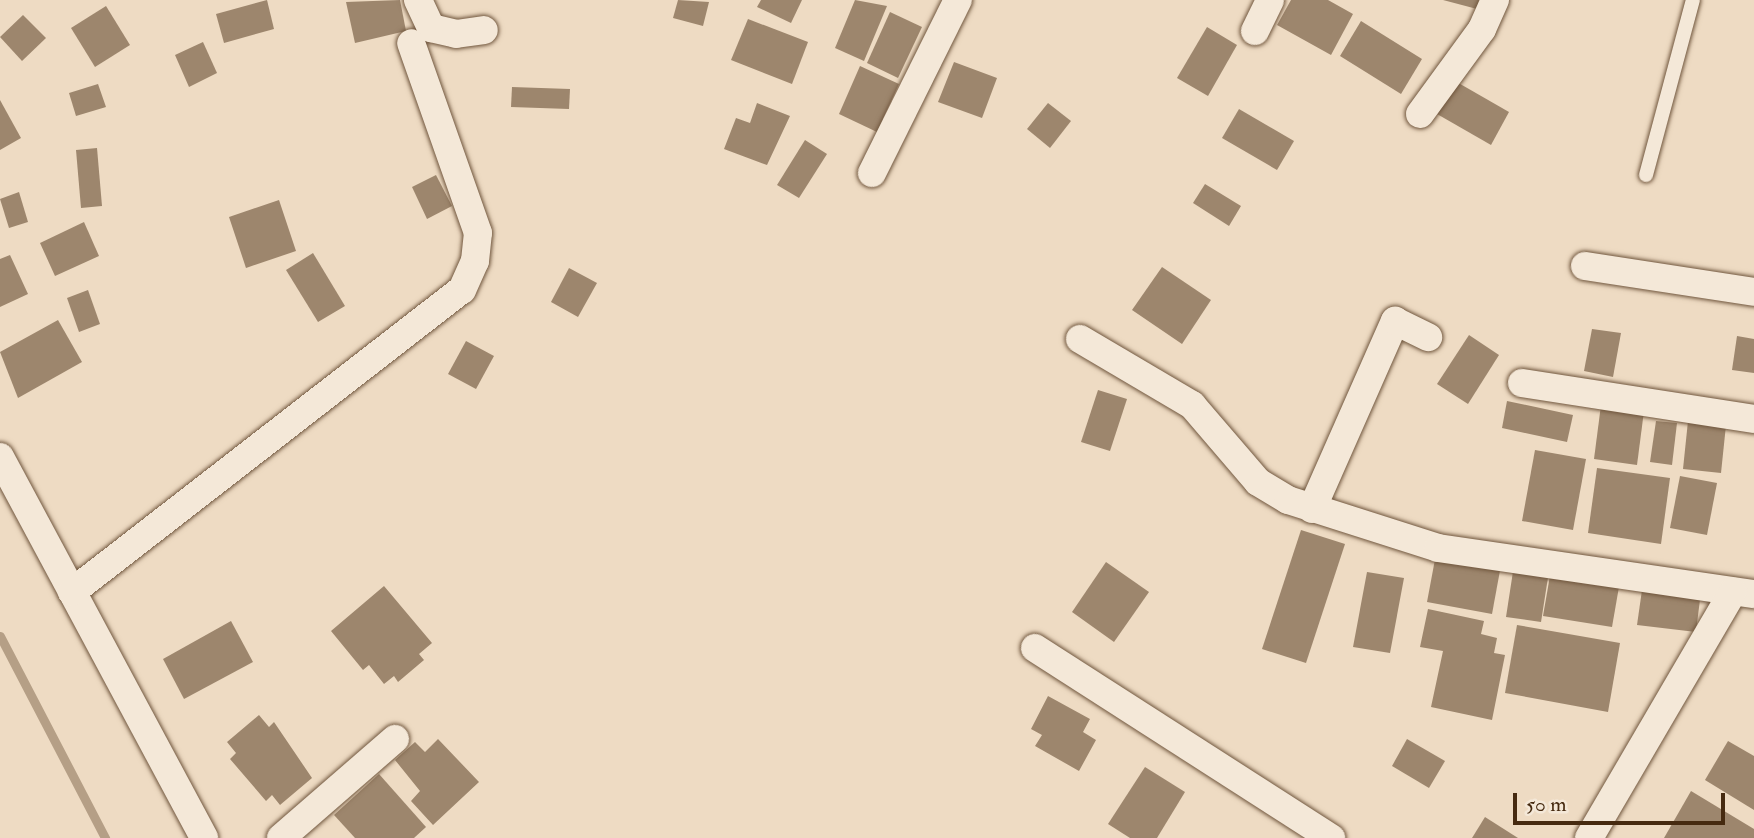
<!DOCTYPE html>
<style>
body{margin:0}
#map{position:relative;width:1754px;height:838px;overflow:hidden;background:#eedbc3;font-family:"IM FELL Double Pica",serif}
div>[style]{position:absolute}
.stream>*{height:9px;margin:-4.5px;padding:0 4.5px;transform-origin:4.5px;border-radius:4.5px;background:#b59f86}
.building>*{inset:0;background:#9d866d}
.roads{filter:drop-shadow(0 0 2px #70563d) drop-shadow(0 0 2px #70563d)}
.service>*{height:14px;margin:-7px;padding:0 7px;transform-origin:7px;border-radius:7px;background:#f4e8d8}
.minor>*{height:28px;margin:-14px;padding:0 14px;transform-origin:14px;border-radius:14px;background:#f4e8d8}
span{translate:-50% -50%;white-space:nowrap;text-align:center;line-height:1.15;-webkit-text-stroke:7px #f4e8d8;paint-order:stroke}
.scale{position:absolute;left:1513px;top:793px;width:212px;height:32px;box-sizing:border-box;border:4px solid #462a10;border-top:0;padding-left:9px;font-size:21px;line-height:24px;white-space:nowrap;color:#462a10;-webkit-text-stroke:5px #f4e8d8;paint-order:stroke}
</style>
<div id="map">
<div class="stream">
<div style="left:0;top:636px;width:228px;rotate:62.5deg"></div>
</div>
<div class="building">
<div style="clip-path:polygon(267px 0,274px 29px,224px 43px,216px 14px)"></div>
<div style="clip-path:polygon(400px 0,406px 31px,355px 43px,346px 2px)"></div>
<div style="clip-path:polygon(678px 0,709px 2px,703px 26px,673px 18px)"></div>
<div style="clip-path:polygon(761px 0,802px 0,791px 23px,757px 7px)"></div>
<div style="clip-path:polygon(855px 0,887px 6px,864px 61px,835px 48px)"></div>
<div style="clip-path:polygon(1291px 0,1328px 0,1353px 14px,1331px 55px,1277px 25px)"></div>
<div style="clip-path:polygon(1443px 0,1479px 0,1477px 9px)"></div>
<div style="clip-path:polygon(106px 6px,130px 45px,95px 67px,71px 28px)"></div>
<div style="clip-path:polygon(890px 12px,922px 27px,898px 78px,867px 63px)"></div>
<div style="clip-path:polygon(23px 15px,46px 38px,22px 61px,0 37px)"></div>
<div style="clip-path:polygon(748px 19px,808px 42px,792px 84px,731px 60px)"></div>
<div style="clip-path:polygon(1361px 21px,1422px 59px,1401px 94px,1340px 56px)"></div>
<div style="clip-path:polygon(1207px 27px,1237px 45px,1208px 96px,1177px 78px)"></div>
<div style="clip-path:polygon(203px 42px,217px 73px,189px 87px,175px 55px)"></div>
<div style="clip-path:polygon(954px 62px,997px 78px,982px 118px,938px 102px)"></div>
<div style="clip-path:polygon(860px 66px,899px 84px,877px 132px,839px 114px)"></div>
<div style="clip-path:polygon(1455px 81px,1509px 112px,1491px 145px,1437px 114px)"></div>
<div style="clip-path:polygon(98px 84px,106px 107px,76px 116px,69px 93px)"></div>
<div style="clip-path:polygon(512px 87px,570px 89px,569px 109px,511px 107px)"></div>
<div style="clip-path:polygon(0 100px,21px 138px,0 150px)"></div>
<div style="clip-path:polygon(757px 103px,790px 116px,767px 165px,724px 149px,736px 118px,750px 123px)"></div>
<div style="clip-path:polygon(1048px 103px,1071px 121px,1050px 148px,1027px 129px)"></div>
<div style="clip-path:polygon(1239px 109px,1294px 141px,1277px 170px,1222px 138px)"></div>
<div style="clip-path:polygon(805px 140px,827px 154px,799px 198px,777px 185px)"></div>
<div style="clip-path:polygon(97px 148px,102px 206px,81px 208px,76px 150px)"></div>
<div style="clip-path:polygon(436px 175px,452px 206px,427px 219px,412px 187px)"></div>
<div style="clip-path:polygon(1205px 184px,1241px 206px,1229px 226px,1193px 203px)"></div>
<div style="clip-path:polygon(19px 192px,28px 222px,9px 228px,0 199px)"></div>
<div style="clip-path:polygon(279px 200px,296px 251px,246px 268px,229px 217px)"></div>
<div style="clip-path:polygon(84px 222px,99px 256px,55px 276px,40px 243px)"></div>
<div style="clip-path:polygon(313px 253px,345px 306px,318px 322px,286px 270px)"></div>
<div style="clip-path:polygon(10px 255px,28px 294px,0 307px,0 259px)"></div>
<div style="clip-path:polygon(1162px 267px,1211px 300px,1182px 344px,1132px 310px)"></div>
<div style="clip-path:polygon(569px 268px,597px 283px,578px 317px,551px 302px)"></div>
<div style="clip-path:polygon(88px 290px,100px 324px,79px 332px,67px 298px)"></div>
<div style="clip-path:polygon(58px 320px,82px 362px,18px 398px,0 352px)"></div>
<div style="clip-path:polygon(1592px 329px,1621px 333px,1613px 377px,1584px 371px)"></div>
<div style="clip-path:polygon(1469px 335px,1499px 355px,1468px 404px,1437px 384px)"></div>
<div style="clip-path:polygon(1737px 336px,1754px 339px,1754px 373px,1732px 370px)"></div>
<div style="clip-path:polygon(466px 341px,494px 356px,476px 389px,448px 374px)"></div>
<div style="clip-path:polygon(1098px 390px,1127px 399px,1110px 451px,1081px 442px)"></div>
<div style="clip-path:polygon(1507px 401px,1573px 415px,1567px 442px,1502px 428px)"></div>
<div style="clip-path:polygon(1601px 405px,1644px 411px,1637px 465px,1594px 459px)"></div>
<div style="clip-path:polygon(1656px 421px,1677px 423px,1672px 465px,1650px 462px)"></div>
<div style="clip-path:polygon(1688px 421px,1726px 425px,1721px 473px,1683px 469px)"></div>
<div style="clip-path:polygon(1535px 450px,1586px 459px,1573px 530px,1522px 521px)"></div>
<div style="clip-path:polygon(1597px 468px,1670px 478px,1661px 544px,1588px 533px)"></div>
<div style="clip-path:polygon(1680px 476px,1717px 483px,1707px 535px,1670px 528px)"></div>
<div style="clip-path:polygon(1301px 530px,1345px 544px,1306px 663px,1262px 649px)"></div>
<div style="clip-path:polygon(1436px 554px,1501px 565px,1492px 614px,1427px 602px)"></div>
<div style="clip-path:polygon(1106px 562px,1149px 592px,1114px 642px,1072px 612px)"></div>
<div style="clip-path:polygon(1514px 565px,1549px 571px,1541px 622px,1506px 617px)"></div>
<div style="clip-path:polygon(1551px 570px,1620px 581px,1612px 627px,1543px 616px)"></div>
<div style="clip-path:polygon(1367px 572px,1404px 578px,1390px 653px,1353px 647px)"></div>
<div style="clip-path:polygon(1643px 583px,1701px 591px,1696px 632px,1637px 625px)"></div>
<div style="clip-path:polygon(384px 586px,432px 643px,419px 654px,424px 660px,398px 682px,394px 676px,384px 684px,369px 665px,363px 670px,331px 631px)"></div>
<div style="clip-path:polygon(1428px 609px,1484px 621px,1481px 634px,1497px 638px,1494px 653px,1505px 655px,1492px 720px,1431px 707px,1443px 651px,1420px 647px)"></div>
<div style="clip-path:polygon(231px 621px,253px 662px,184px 699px,163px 659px)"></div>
<div style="clip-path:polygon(1517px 625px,1620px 643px,1608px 712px,1505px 693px)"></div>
<div style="clip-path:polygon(1048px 696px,1090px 719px,1083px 732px,1096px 740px,1079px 771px,1035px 746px,1042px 735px,1031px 729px)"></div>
<div style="clip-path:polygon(259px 715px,269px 727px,274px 722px,312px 778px,280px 805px,272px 795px,266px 801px,230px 759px,236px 753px,227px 742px)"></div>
<div style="clip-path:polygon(438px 739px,479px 782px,433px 825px,411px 801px,420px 791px,395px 760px,415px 742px,425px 752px)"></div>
<div style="clip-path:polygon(1407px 739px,1445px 761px,1429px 788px,1392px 766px)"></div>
<div style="clip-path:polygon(1728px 741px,1754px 756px,1754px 810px,1705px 780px)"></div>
<div style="clip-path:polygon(1145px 767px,1185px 792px,1157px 838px,1130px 838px,1108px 824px)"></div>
<div style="clip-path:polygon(379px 774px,426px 827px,414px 838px,355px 838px,334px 815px)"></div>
<div style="clip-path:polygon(1691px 791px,1754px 829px,1754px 838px,1664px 838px)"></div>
<div style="clip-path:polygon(1485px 817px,1518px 838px,1472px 838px)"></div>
</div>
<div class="roads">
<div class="service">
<div style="left:1646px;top:175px;width:181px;rotate:-75deg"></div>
</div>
<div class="minor">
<div style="left:418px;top:0;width:31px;rotate:65deg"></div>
<div style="left:431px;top:28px;width:26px;rotate:13deg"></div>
<div style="left:456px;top:34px;width:28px;rotate:-8deg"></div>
<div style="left:1255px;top:31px;width:34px;rotate:-64deg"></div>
<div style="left:1420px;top:114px;width:105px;rotate:-53.9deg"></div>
<div style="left:1482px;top:29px;width:32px;rotate:-66deg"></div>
<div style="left:872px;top:173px;width:193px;rotate:-63.6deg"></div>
<div style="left:1585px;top:266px;width:171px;rotate:8.7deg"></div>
<div style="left:1080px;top:339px;width:130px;rotate:30.5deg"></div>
<div style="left:1192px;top:405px;width:101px;rotate:49.4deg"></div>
<div style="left:1258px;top:482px;width:35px;rotate:31deg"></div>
<div style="left:1288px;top:500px;width:157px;rotate:17.7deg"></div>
<div style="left:1438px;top:548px;width:319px;rotate:8.3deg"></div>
<div style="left:1522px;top:383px;width:235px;rotate:8.8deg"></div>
<div style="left:0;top:457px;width:432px;rotate:61.8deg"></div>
<div style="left:1312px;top:509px;width:206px;rotate:-66.2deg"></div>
<div style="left:1395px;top:321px;width:37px;rotate:26deg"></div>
<div style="left:72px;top:592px;width:493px;rotate:-37.8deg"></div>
<div style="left:462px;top:290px;width:32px;rotate:-66deg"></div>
<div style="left:475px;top:261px;width:28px;rotate:-84deg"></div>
<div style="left:478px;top:233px;width:201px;rotate:-109.4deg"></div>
<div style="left:1035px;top:648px;width:352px;rotate:32.7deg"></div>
<div style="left:281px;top:838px;width:151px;rotate:-41deg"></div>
<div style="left:1589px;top:838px;width:285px;rotate:-59.7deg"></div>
</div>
</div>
<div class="scale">50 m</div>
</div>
